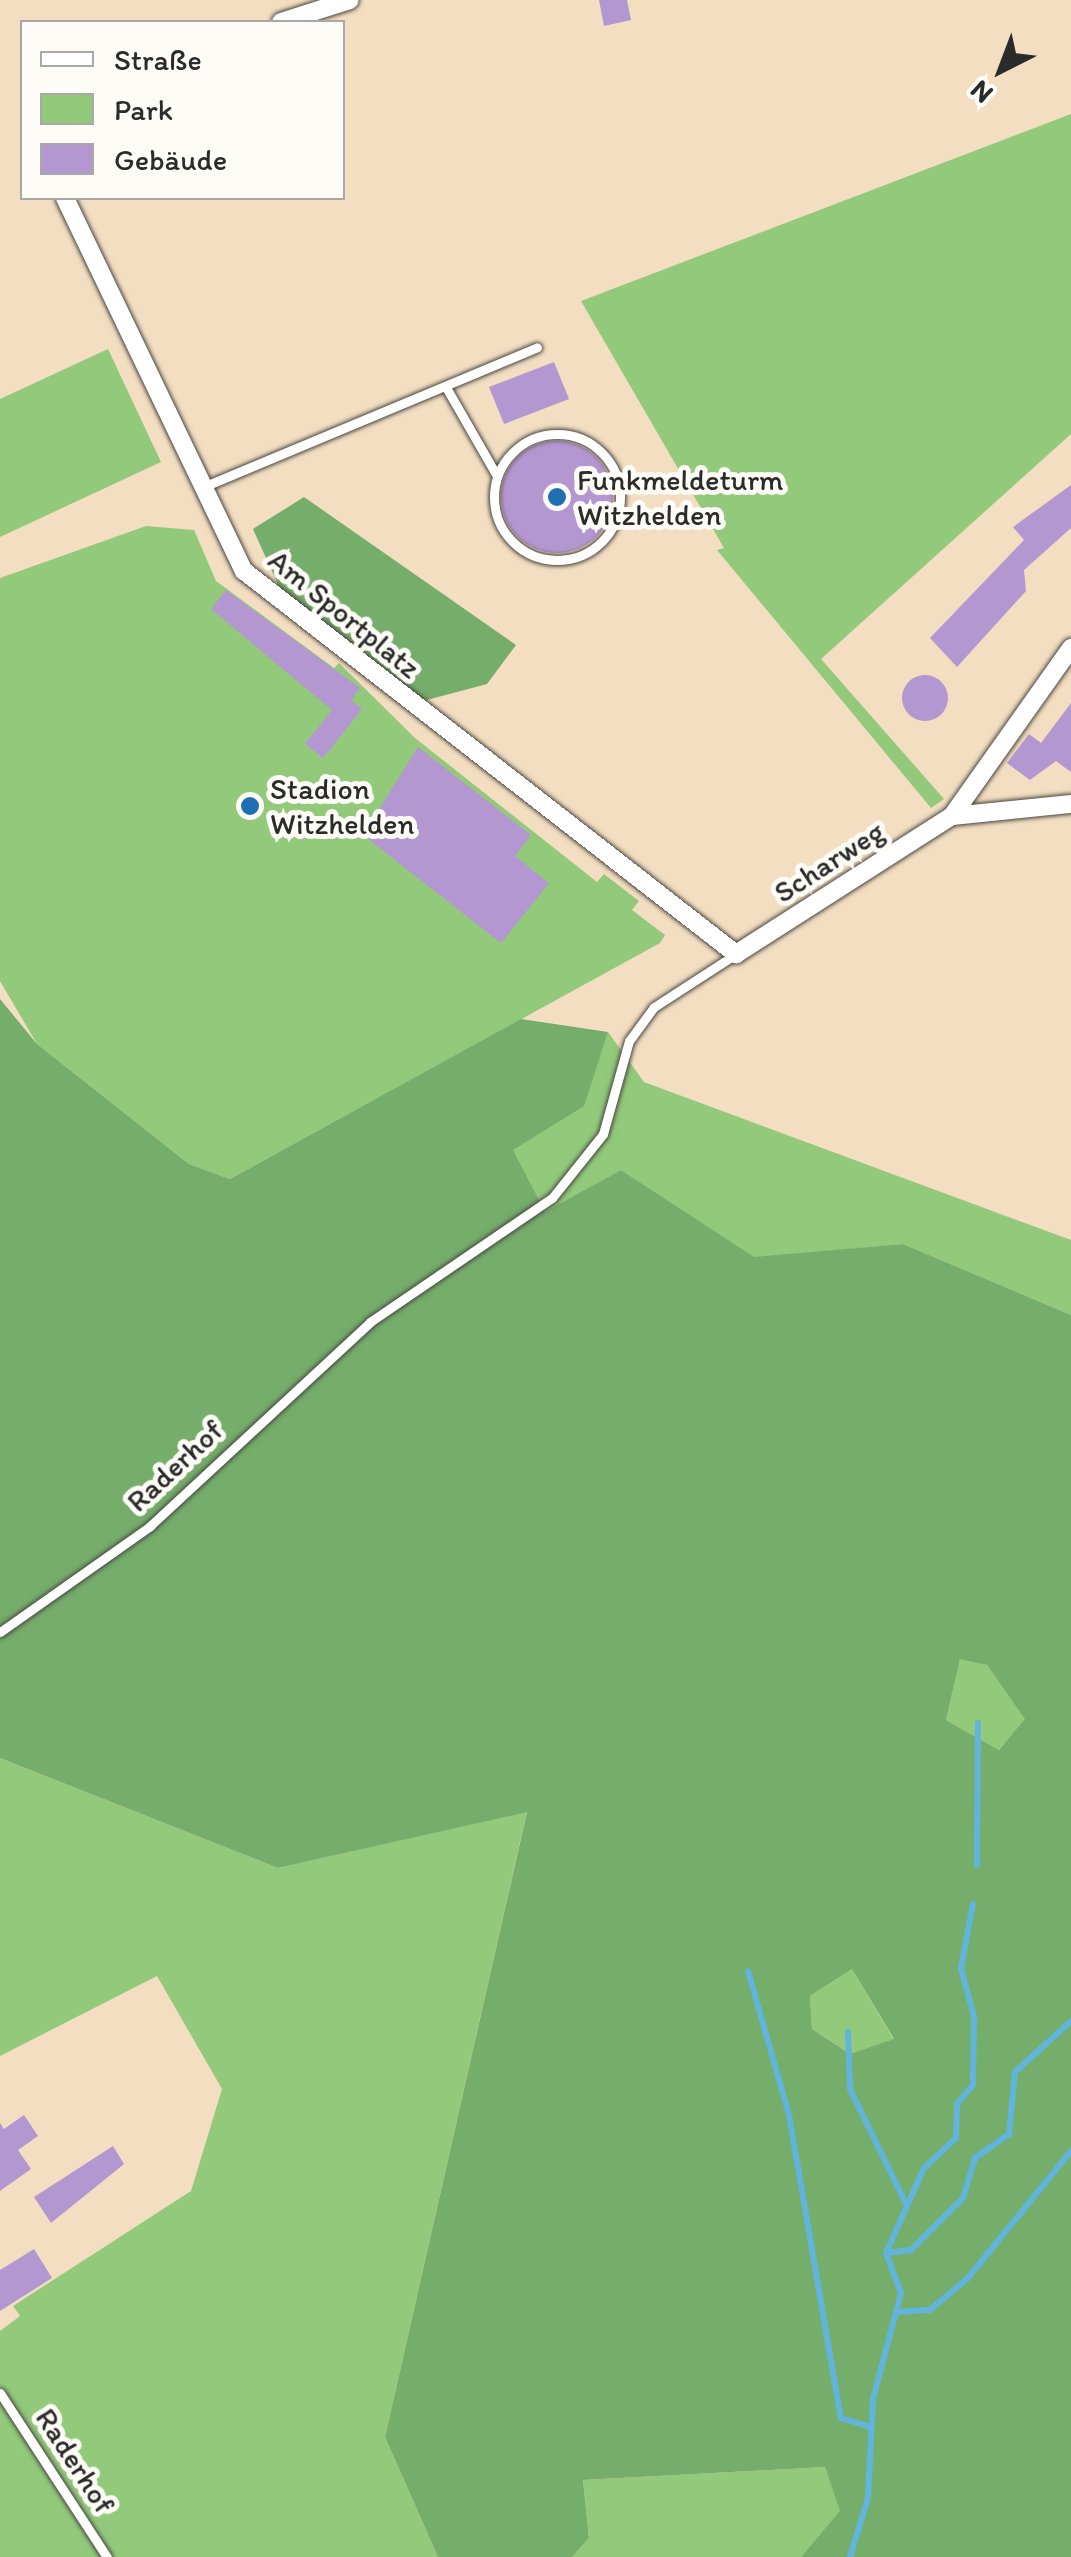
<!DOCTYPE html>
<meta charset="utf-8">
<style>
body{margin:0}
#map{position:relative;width:1071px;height:2557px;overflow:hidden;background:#f3dec1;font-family:Itim,sans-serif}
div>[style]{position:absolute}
.green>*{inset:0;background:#92c97b}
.forest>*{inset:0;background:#75ad6b}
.stream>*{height:6px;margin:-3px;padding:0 3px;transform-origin:3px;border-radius:3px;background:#61b5dd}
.building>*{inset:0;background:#b497d0}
.round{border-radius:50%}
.roads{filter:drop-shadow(0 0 2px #494642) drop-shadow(0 0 2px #494642)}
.service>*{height:9px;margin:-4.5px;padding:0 4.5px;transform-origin:4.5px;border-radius:4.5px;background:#fff}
.service>.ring{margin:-4.5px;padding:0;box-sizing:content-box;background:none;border:9px solid #fff;border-radius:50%}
.minor>*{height:18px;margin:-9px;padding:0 9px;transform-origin:9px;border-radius:9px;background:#fff}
.dots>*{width:28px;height:28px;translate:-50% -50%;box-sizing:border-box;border:5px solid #fdfcf7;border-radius:50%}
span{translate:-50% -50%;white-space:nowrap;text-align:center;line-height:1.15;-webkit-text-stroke:10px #fdfcf7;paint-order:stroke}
.poi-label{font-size:30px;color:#2b2b2b}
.left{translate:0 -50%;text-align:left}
.street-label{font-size:30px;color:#2b2b2b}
.legend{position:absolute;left:20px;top:20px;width:325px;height:180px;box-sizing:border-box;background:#fdfcf7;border:2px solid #a9a8a5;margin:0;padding:12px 18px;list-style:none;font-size:30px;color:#2b2b2b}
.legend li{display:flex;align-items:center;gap:20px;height:50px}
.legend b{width:50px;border:2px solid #a9a8a5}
.north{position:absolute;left:951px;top:20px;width:100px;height:100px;-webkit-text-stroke:8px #fdfcf7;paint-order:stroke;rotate:222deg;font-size:28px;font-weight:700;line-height:40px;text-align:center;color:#2b2b2b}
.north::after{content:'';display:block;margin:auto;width:35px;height:45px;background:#2b2b2b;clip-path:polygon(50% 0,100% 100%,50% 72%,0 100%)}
</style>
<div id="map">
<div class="green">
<div style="clip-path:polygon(1071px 114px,1071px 434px,821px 659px,944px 799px,931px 808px,717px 550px,724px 548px,581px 301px)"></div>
<div style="clip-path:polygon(108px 349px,161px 462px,0 537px,0 399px)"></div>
<div style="clip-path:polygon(146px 526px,194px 530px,216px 581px,334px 668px,339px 663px,415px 738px,597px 882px,604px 874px,639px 901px,632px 910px,665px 935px,660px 943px,230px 1179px,189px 1164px,37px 1044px,0 981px,0 578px)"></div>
<div style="clip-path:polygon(608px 1032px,644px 1082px,1071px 1240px,1071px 1315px,903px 1244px,754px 1258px,621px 1170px,545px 1213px,512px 1150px,583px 1106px)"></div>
<div style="clip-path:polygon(960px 1658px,987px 1665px,1026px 1719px,999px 1750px,946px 1720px)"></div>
<div style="clip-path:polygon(0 1758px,278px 1868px,527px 1811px,385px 2437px,438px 2557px,0 2557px,0 2331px,20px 2316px,13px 2306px,191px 2191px,222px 2089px,157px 1976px,0 2056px)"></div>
<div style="clip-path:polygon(852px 1969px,894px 2040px,850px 2054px,812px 2029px,810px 1996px)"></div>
<div style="clip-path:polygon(825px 2467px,841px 2511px,801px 2557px,572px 2557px,589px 2538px,583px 2480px)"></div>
</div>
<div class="forest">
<div style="clip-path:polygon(304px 497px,516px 645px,487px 684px,423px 701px,279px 587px,253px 529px)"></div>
<div style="clip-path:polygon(evenodd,0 999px,37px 1044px,189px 1164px,230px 1179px,521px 1019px,608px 1032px,584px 1106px,513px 1150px,545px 1212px,621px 1170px,754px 1257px,903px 1244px,1071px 1315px,1071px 2557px,801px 2557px,840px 2511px,825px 2467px,583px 2480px,589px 2538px,572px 2557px,438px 2557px,385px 2437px,527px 1812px,278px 1868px,0 1758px,0 999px,960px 1659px,987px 1665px,1025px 1719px,999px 1750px,946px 1720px,960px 1659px,0 999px,852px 1969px,894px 2039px,850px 2054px,812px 2029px,810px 1996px,852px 1969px)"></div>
</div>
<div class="stream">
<div style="left:977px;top:1865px;width:142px;rotate:-89.6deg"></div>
<div style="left:748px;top:1971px;width:150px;rotate:74.1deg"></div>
<div style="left:789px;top:2115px;width:307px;rotate:80.3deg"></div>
<div style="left:841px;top:2418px;width:31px;rotate:17deg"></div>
<div style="left:848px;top:2032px;width:57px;rotate:88deg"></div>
<div style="left:850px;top:2089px;width:128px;rotate:64deg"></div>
<div style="left:886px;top:2253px;width:93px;rotate:-65.9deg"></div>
<div style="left:924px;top:2168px;width:44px;rotate:-43.2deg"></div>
<div style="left:956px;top:2138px;width:34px;rotate:-88deg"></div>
<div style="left:957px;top:2104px;width:25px;rotate:-50deg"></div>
<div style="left:973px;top:2085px;width:68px;rotate:-89.2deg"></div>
<div style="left:974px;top:2017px;width:51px;rotate:-104.9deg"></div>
<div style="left:961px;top:1968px;width:65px;rotate:-79.4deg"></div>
<div style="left:898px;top:2312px;width:32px;rotate:-4deg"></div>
<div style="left:930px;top:2310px;width:48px;rotate:-40deg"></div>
<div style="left:967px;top:2279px;width:165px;rotate:-50.9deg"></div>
<div style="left:850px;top:2557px;width:62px;rotate:-73deg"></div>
<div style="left:868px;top:2498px;width:99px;rotate:-87.1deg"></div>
<div style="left:873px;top:2399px;width:110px;rotate:-75.2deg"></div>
<div style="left:901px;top:2293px;width:43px;rotate:-110.6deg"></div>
<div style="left:886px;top:2253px;width:25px;rotate:-7deg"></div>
<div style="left:911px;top:2250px;width:74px;rotate:-45deg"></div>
<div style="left:963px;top:2198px;width:42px;rotate:-73.3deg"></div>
<div style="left:975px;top:2158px;width:42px;rotate:-35.2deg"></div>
<div style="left:1009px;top:2134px;width:62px;rotate:-84.5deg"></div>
<div style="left:1015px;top:2072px;width:76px;rotate:-42.3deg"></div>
</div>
<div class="building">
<div style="clip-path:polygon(599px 0,627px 0,631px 20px,604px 26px)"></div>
<div style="clip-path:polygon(554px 362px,569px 399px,504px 424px,489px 387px)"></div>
<div class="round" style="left:501px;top:441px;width:112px;height:112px"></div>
<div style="clip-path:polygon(1071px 485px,1071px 528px,1024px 570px,1026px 591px,957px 667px,930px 638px,1024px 540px,1013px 527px)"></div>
<div style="clip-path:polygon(226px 590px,360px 688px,351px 700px,362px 709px,323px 758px,305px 744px,332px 710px,211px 609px)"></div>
<div class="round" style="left:902px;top:675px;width:46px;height:46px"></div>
<div style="clip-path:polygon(1071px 703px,1071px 772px,1056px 761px,1030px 780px,1007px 763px,1029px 734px,1041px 743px)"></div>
<div style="clip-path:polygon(418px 747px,531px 835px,515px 856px,549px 883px,501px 943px,363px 835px)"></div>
<div style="clip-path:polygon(24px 2115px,38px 2136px,18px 2150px,31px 2169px,0 2191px,0 2123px,4px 2129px)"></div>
<div style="clip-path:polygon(113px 2146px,124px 2164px,51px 2223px,34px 2197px)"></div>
<div style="clip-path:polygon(34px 2249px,52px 2278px,0 2311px,0 2270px)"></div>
</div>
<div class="roads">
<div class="service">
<div style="left:447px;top:389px;width:100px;rotate:60.1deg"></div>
<div class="ring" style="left:494px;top:434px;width:117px;height:117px"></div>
<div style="left:203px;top:487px;width:362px;rotate:-22.7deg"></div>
<div style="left:0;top:1632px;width:184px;rotate:-35.2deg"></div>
<div style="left:150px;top:1526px;width:300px;rotate:-42.8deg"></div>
<div style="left:370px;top:1322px;width:220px;rotate:-34.3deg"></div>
<div style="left:552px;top:1198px;width:82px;rotate:-51.4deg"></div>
<div style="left:603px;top:1134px;width:97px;rotate:-74.4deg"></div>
<div style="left:629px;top:1041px;width:42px;rotate:-53.7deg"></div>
<div style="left:654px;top:1007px;width:98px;rotate:-32.9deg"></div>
<div style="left:0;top:2393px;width:196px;rotate:56.9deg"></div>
</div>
<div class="minor">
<div style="left:281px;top:22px;width:72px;rotate:-17.7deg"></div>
<div style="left:65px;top:198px;width:414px;rotate:64.4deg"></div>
<div style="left:244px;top:571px;width:624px;rotate:37.9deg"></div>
<div style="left:736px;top:954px;width:256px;rotate:-32.6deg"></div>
<div style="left:952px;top:816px;width:120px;rotate:-5.8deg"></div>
<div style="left:952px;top:816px;width:206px;rotate:-54.7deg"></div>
</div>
</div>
<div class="dots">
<div style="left:557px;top:497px;background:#1f6fb2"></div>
<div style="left:250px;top:806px;background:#1f6fb2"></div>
</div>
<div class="poi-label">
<span class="left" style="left:577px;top:497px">Funkmeldeturm<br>Witzhelden</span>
<span class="left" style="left:270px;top:806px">Stadion<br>Witzhelden</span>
</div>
<div class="street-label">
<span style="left:344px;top:614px;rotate:39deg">Am Sportplatz</span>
<span style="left:829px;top:862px;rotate:-33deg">Scharweg</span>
<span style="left:175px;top:1466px;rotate:-43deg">Raderhof</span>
<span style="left:75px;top:2461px;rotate:57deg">Raderhof</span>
</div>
<ul class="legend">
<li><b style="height:12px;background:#fff"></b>Straße</li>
<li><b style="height:28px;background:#92c97b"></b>Park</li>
<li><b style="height:28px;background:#b497d0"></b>Gebäude</li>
</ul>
<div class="north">N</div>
</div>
